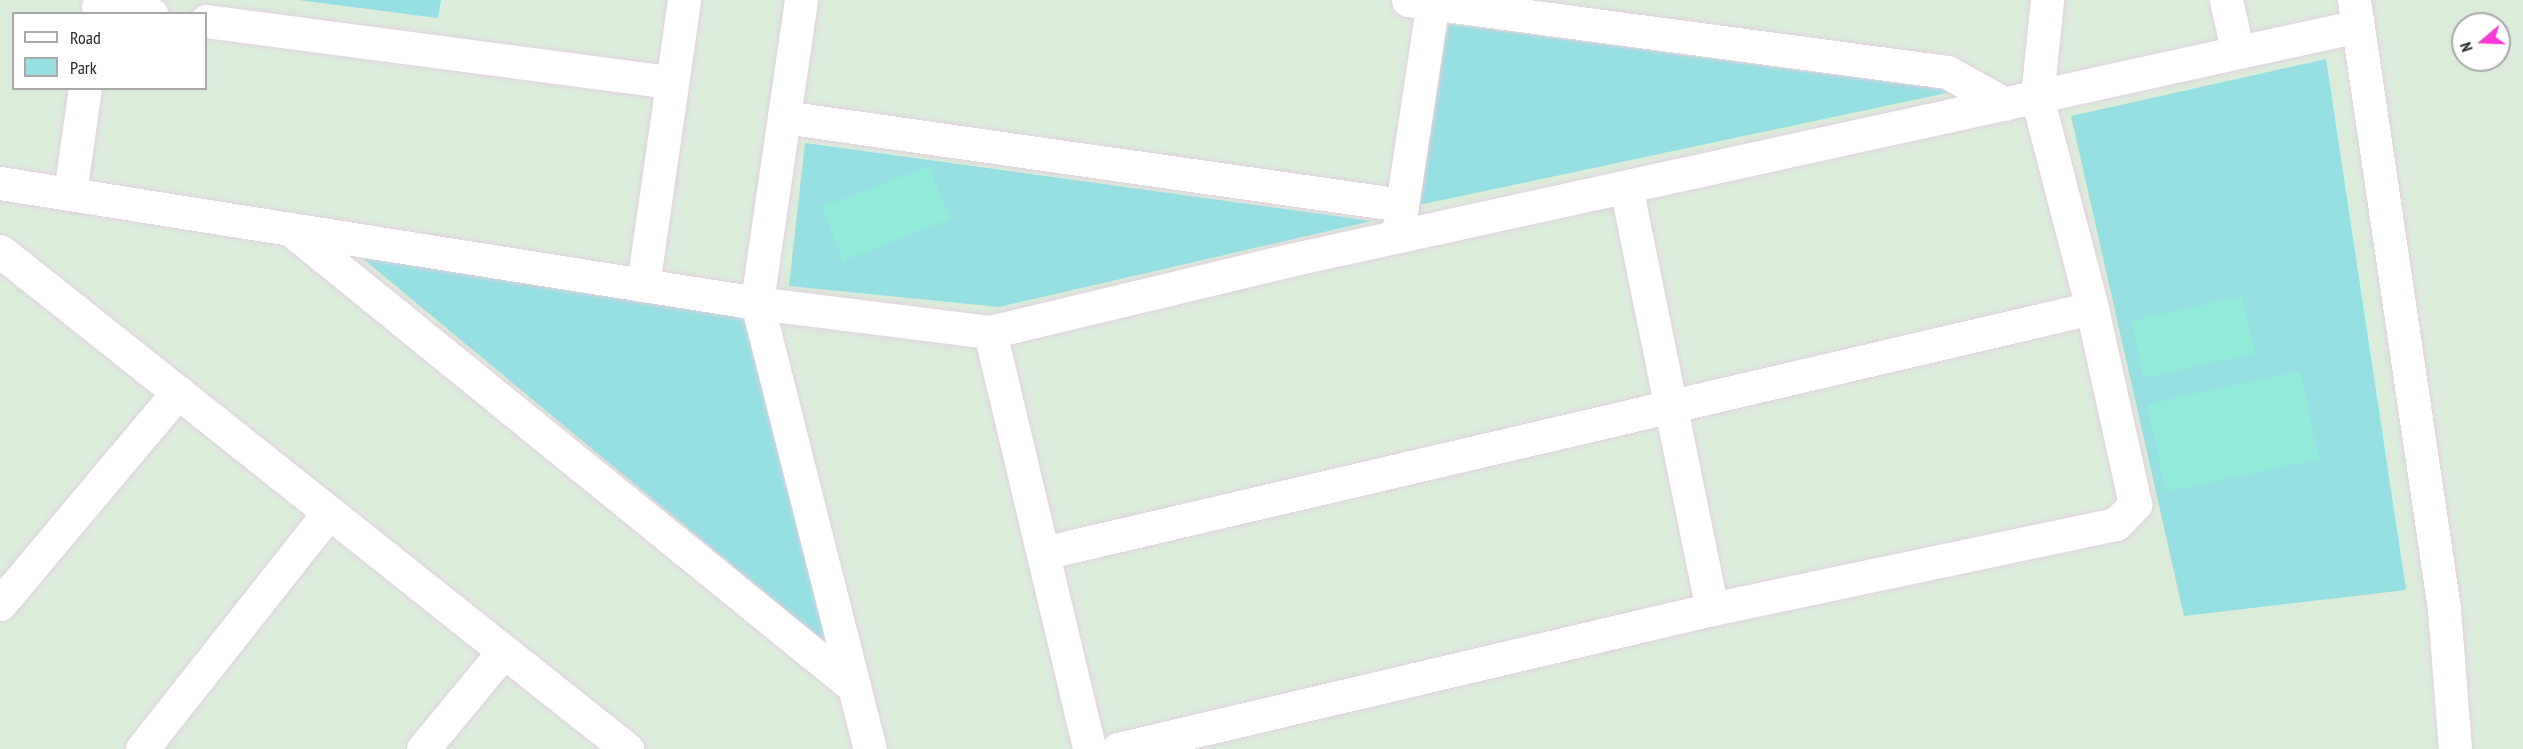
<!DOCTYPE html>
<style>
body{margin:0}
#map{position:relative;width:2523px;height:749px;overflow:hidden;background:#dbecdb;font-family:"PT Sans Narrow",sans-serif}
div>[style]{position:absolute}
.green>*{inset:0;background:#96dfe3}
.pitch>*{inset:0;background:#92eada}
.roads{filter:drop-shadow(0 0 2px #e2d0df) drop-shadow(0 0 2px #e2d0df)}
.minor>*{height:33px;margin:-16.5px;padding:0 16.5px;transform-origin:16.5px;border-radius:16.5px;background:#fff}
span{translate:-50% -50%;white-space:nowrap;text-align:center;line-height:1.15;-webkit-text-stroke:4.5px #fff;paint-order:stroke}
.legend{position:absolute;left:12px;top:12px;width:195px;height:78px;box-sizing:border-box;background:#fff;border:2px solid #a9a9a9;margin:0;padding:8px 10px;list-style:none;font-size:18px;color:#292929}
.legend li{display:flex;align-items:center;gap:12px;height:30px}
.legend b{width:30px;border:2px solid #a9a9a9}
.north{position:absolute;left:2451px;top:12px;width:60px;height:60px;box-sizing:border-box;background:#fff;border:2px solid #a9a9a9;border-radius:50%;rotate:251deg;font-size:16px;font-weight:700;line-height:24px;text-align:center;color:#292929}
.north::after{content:'';display:block;margin:auto;width:21px;height:27px;background:#fb38d4;clip-path:polygon(50% 0,100% 100%,50% 72%,0 100%)}
</style>
<div id="map">
<div class="green">
<div style="clip-path:polygon(298px 0,441px 0,438px 18px)"></div>
<div style="clip-path:polygon(1442px 23px,1956px 91px,1419px 205px)"></div>
<div style="clip-path:polygon(2326px 59px,2406px 590px,2184px 616px,2071px 116px)"></div>
<div style="clip-path:polygon(805px 143px,1372px 221px,999px 307px,789px 286px)"></div>
<div style="clip-path:polygon(361px 257px,744px 312px,828px 645px)"></div>
</div>
<div class="pitch">
<div style="clip-path:polygon(929px 166px,950px 219px,843px 261px,822px 207px)"></div>
<div style="clip-path:polygon(2242px 296px,2255px 353px,2144px 378px,2131px 321px)"></div>
<div style="clip-path:polygon(2300px 371px,2319px 459px,2166px 492px,2147px 404px)"></div>
</div>
<div class="roads">
<div class="minor">
<div style="left:801px;top:0;width:306px;rotate:98.3deg"></div>
<div style="left:757px;top:303px;width:460px;rotate:75.8deg"></div>
<div style="left:1408px;top:0;width:544px;rotate:7.61deg"></div>
<div style="left:1947px;top:72px;width:66px;rotate:28.9deg"></div>
<div style="left:2226px;top:0;width:50px;rotate:77.3deg"></div>
<div style="left:2354px;top:0;width:616px;rotate:81.59deg"></div>
<div style="left:2444px;top:609px;width:140px;rotate:85.5deg"></div>
<div style="left:98px;top:6px;width:54px;rotate:8.6deg"></div>
<div style="left:206px;top:21px;width:470px;rotate:7.5deg"></div>
<div style="left:784px;top:117px;width:624px;rotate:8.1deg"></div>
<div style="left:0;top:183px;width:766px;rotate:9.01deg"></div>
<div style="left:757px;top:303px;width:235px;rotate:7.1deg"></div>
<div style="left:990px;top:332px;width:309px;rotate:-13.5deg"></div>
<div style="left:1290px;top:260px;width:1093px;rotate:-12.36deg"></div>
<div style="left:1626px;top:187px;width:431px;rotate:78.5deg"></div>
<div style="left:70px;top:193px;width:106px;rotate:-81.9deg"></div>
<div style="left:1399px;top:226px;width:229px;rotate:-81.4deg"></div>
<div style="left:290px;top:229px;width:727px;rotate:39.08deg"></div>
<div style="left:0;top:251px;width:801px;rotate:38.46deg"></div>
<div style="left:643px;top:285px;width:288px;rotate:-81.8deg"></div>
<div style="left:990px;top:332px;width:429px;rotate:76.6deg"></div>
<div style="left:1043px;top:553px;width:1077px;rotate:-13.15deg"></div>
<div style="left:0;top:604px;width:277px;rotate:-50deg"></div>
<div style="left:142px;top:749px;width:302px;rotate:-51.7deg"></div>
<div style="left:423px;top:749px;width:127px;rotate:-50.4deg"></div>
<div style="left:1118px;top:749px;width:610px;rotate:-13.26deg"></div>
<div style="left:1712px;top:609px;width:413px;rotate:-11.9deg"></div>
<div style="left:2116px;top:524px;width:28px;rotate:-46deg"></div>
<div style="left:2135px;top:504px;width:201px;rotate:-102.4deg"></div>
<div style="left:2092px;top:308px;width:218px;rotate:-104.6deg"></div>
<div style="left:2037px;top:97px;width:98px;rotate:-84.1deg"></div>
</div>
</div>
<ul class="legend">
<li><b style="height:8px;background:#fff"></b>Road</li>
<li><b style="height:16px;background:#96dfe3"></b>Park</li>
</ul>
<div class="north">N</div>
</div>
